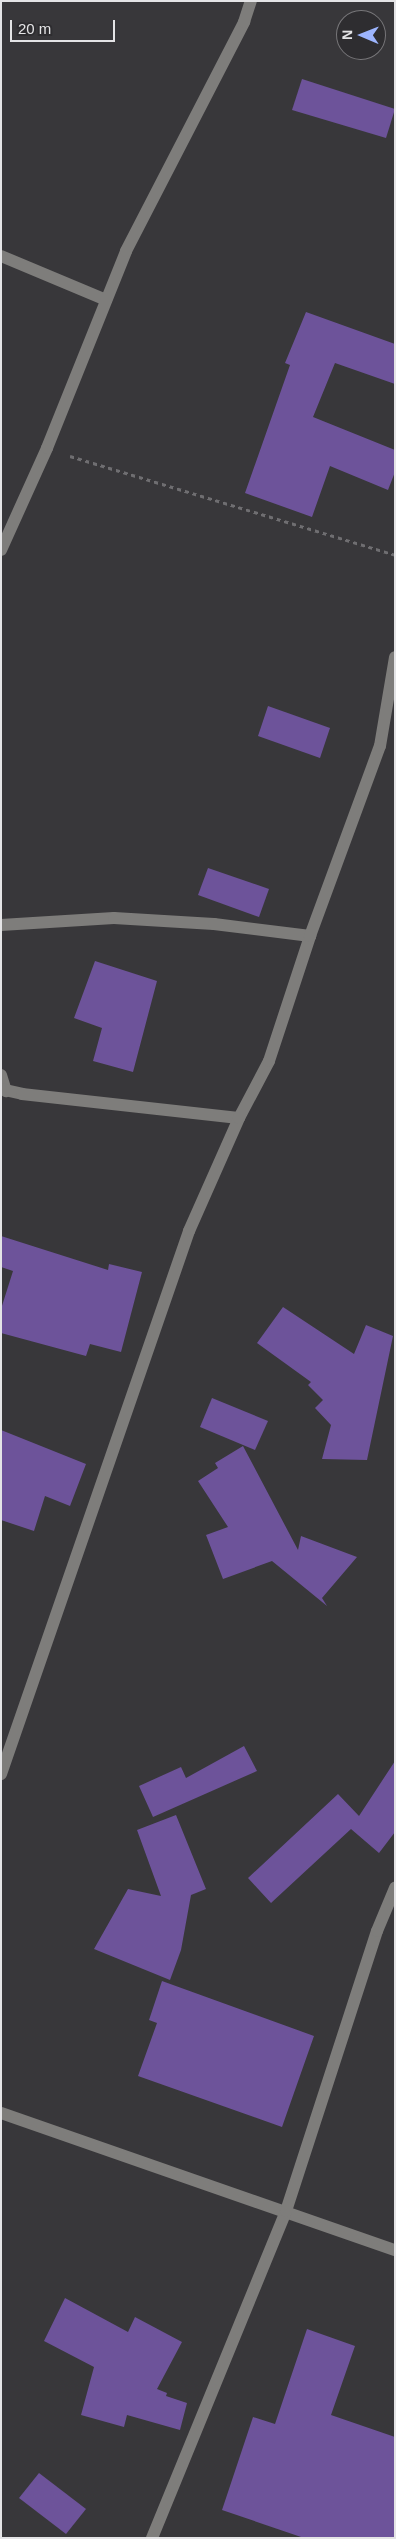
<!DOCTYPE html>
<style>
body{margin:0}
#map{position:relative;width:396px;height:2539px;overflow:hidden;background:#38373a;font-family:Helvetica,sans-serif}
div>[style]{position:absolute}
.building>*{inset:0;background:#6d539a}
.path>*{height:3px;margin-top:-1.5px;transform-origin:0;background:repeating-linear-gradient(90deg,#6f6e71 0 4px,transparent 0 8px)}
.minor>*{height:12px;margin:-6px;padding:0 6px;transform-origin:6px;border-radius:6px;background:#7e7d7b}
span{translate:-50% -50%;white-space:nowrap;text-align:center;line-height:1.15;-webkit-text-stroke:4.5px #2e2d30;paint-order:stroke}
.frame{position:absolute;inset:0;border:2px solid #e4e4e6;pointer-events:none}
.north{position:absolute;left:336px;top:10px;width:50px;height:50px;box-sizing:border-box;background:#2e2d30;border:1px solid #777679;border-radius:50%;rotate:271deg;font-size:14px;font-weight:700;line-height:20px;text-align:center;color:#e4e4e6}
.north::after{content:'';display:block;margin:auto;width:18px;height:22px;background:#9cb4fd;clip-path:polygon(50% 0,100% 100%,50% 72%,0 100%)}
.scale{position:absolute;left:10px;top:20px;width:105px;height:22px;box-sizing:border-box;border:2px solid #e4e4e6;border-top:0;padding-left:6px;font-size:15px;line-height:18px;white-space:nowrap;color:#e4e4e6;-webkit-text-stroke:4px #2e2d30;paint-order:stroke}
</style>
<div id="map">
<div class="building">
<div style="clip-path:polygon(302px 79px,395px 109px,386px 138px,292px 110px)"></div>
<div style="clip-path:polygon(306px 312px,395px 344px,395px 384px,335px 363px,313px 417px,395px 450px,395px 472px,388px 490px,330px 466px,312px 517px,245px 493px,290px 365px,285px 363px)"></div>
<div style="clip-path:polygon(268px 706px,330px 728px,320px 758px,258px 736px)"></div>
<div style="clip-path:polygon(208px 868px,269px 889px,259px 917px,198px 895px)"></div>
<div style="clip-path:polygon(95px 961px,157px 981px,133px 1072px,93px 1061px,102px 1028px,74px 1018px)"></div>
<div style="clip-path:polygon(1px 1236px,108px 1270px,109px 1264px,142px 1272px,121px 1352px,90px 1344px,86px 1356px,1px 1333px,1px 1309px,13px 1271px,1px 1267px)"></div>
<div style="clip-path:polygon(283px 1307px,354px 1354px,366px 1325px,393px 1336px,367px 1460px,322px 1459px,331px 1425px,315px 1408px,323px 1400px,308px 1385px,311px 1382px,257px 1343px)"></div>
<div style="clip-path:polygon(212px 1398px,268px 1421px,255px 1450px,200px 1427px)"></div>
<div style="clip-path:polygon(1px 1430px,86px 1464px,70px 1506px,45px 1496px,34px 1531px,1px 1520px)"></div>
<div style="clip-path:polygon(243px 1446px,298px 1550px,301px 1536px,357px 1557px,322px 1598px,327px 1606px,272px 1561px,223px 1579px,206px 1535px,228px 1527px,198px 1481px,218px 1468px,215px 1463px)"></div>
<div style="clip-path:polygon(244px 1746px,257px 1771px,153px 1817px,139px 1786px,181px 1767px,186px 1778px)"></div>
<div style="clip-path:polygon(395px 1761px,395px 1832px,379px 1853px,351px 1829px,271px 1903px,248px 1878px,338px 1794px,359px 1816px)"></div>
<div style="clip-path:polygon(176px 1815px,206px 1889px,191px 1895px,181px 1950px,170px 1980px,94px 1949px,128px 1889px,161px 1896px,137px 1830px)"></div>
<div style="clip-path:polygon(162px 1981px,314px 2036px,282px 2127px,138px 2076px,157px 2023px,149px 2020px)"></div>
<div style="clip-path:polygon(65px 2298px,128px 2332px,135px 2317px,182px 2342px,157px 2389px,167px 2393px,166px 2396px,187px 2403px,180px 2430px,127px 2415px,124px 2427px,81px 2415px,94px 2367px,44px 2341px)"></div>
<div style="clip-path:polygon(307px 2329px,355px 2346px,331px 2415px,395px 2437px,395px 2538px,304px 2538px,222px 2510px,253px 2417px,275px 2424px)"></div>
<div style="clip-path:polygon(39px 2473px,86px 2509px,66px 2534px,19px 2498px)"></div>
</div>
<div class="path">
<div style="left:70px;top:456px;width:340px;rotate:16.9deg"></div>
</div>
<div class="minor">
<div style="left:1px;top:256px;width:114px;rotate:22.7deg"></div>
<div style="left:1px;top:550px;width:112px;rotate:-65.7deg"></div>
<div style="left:47px;top:448px;width:212px;rotate:-68.1deg"></div>
<div style="left:126px;top:251px;width:258px;rotate:-62.7deg"></div>
<div style="left:244px;top:22px;width:22px;rotate:-72deg"></div>
<div style="left:1px;top:925px;width:113px;rotate:-3.5deg"></div>
<div style="left:114px;top:918px;width:100px;rotate:3.4deg"></div>
<div style="left:214px;top:924px;width:97px;rotate:7.1deg"></div>
<div style="left:1px;top:1075px;width:17px;rotate:73deg"></div>
<div style="left:1px;top:1089px;width:22px;rotate:13deg"></div>
<div style="left:22px;top:1094px;width:218px;rotate:6.3deg"></div>
<div style="left:1px;top:1774px;width:575px;rotate:-70.9deg"></div>
<div style="left:189px;top:1231px;width:124px;rotate:-66.1deg"></div>
<div style="left:239px;top:1118px;width:64px;rotate:-62.2deg"></div>
<div style="left:269px;top:1061px;width:132px;rotate:-71.8deg"></div>
<div style="left:310px;top:936px;width:202px;rotate:-69.8deg"></div>
<div style="left:380px;top:746px;width:90px;rotate:-80.4deg"></div>
<div style="left:1px;top:2113px;width:417px;rotate:19.2deg"></div>
<div style="left:152px;top:2538px;width:353px;rotate:-67.7deg"></div>
<div style="left:286px;top:2211px;width:294px;rotate:-72deg"></div>
<div style="left:377px;top:1931px;width:47px;rotate:-67.3deg"></div>
</div>
<div class="frame"></div>
<div class="north">N</div>
<div class="scale">20 m</div>
</div>
